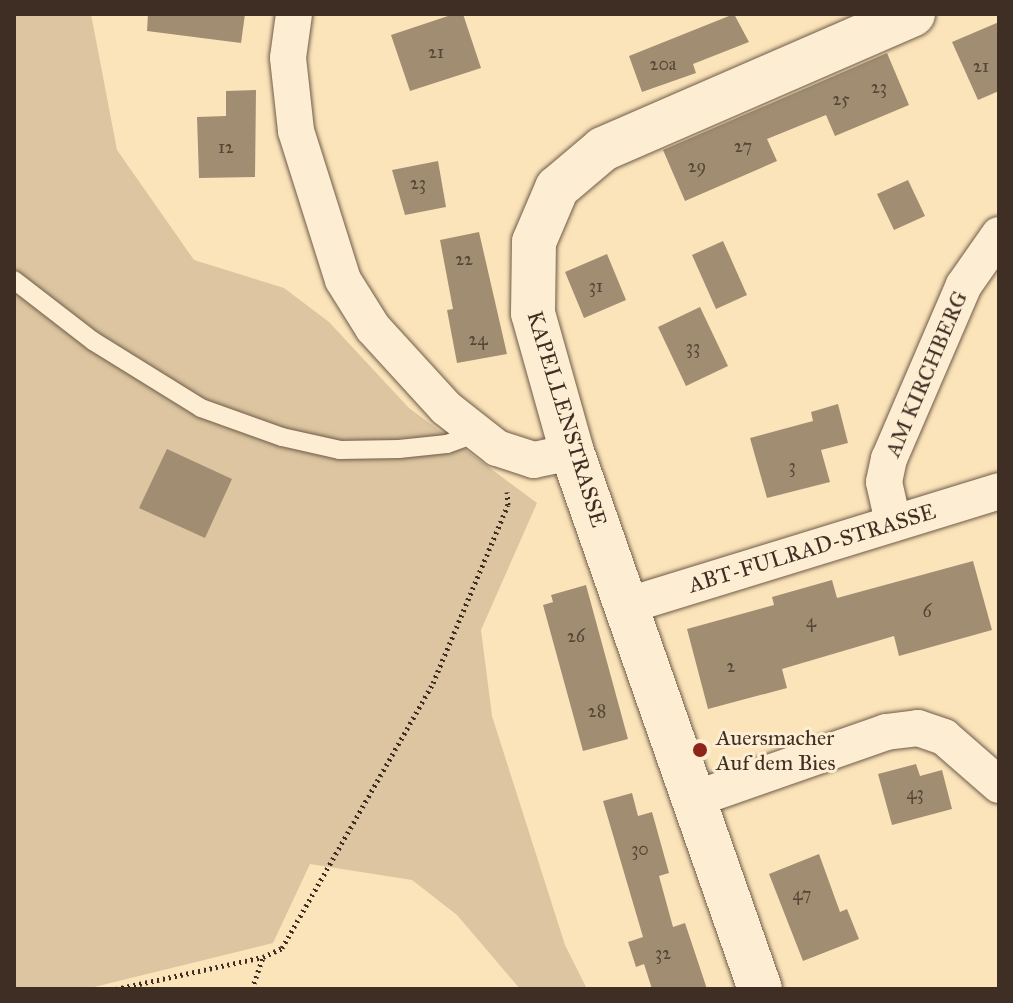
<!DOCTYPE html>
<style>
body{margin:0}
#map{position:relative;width:1013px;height:1003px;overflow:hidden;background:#fce4ba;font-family:"IM FELL Great Primer",serif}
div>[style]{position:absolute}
.green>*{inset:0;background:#dcc5a0}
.building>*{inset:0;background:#a18d72}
.path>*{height:5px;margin-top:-2.5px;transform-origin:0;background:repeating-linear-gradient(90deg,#3e2e23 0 2px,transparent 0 6px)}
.roads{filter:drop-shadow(0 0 2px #6e5c49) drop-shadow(0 0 2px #6e5c49)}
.service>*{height:18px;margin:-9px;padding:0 9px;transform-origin:9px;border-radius:9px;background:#fdedd2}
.minor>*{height:36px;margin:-18px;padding:0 18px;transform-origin:18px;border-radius:18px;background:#fdedd2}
.tertiary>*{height:44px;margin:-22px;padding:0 22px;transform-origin:22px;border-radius:22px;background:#fdedd2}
.dots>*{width:22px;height:22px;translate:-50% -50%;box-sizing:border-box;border:4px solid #fdedd2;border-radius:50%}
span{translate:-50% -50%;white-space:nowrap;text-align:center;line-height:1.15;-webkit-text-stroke:6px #fdedd2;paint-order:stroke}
.number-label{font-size:18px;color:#574637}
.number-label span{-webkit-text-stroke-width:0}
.street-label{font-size:22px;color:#3e2e23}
.poi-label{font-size:22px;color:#3e2e23}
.left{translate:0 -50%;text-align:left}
.frame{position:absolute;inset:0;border:16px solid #3e2e23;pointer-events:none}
</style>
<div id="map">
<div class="green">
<div style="clip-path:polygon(14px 14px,91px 14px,117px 150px,194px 260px,284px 288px,329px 322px,409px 408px,537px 503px,481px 630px,492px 716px,565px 945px,587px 989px,520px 989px,457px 915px,412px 880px,310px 864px,273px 943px,86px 989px,14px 989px)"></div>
</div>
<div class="building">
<div style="clip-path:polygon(148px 14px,245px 14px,241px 43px,147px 31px)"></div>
<div style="clip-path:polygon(454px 14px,463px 14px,481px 68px,410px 91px,391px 35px)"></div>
<div style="clip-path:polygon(734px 14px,749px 42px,693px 64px,696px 73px,642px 92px,629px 56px)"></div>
<div style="clip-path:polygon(999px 22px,999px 91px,978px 100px,952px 42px)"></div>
<div style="clip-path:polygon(887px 53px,909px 105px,835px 136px,826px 115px,767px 139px,777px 161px,685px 201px,663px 150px)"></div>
<div style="clip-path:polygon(256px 90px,255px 177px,199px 178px,197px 117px,226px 116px,226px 91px)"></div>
<div style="clip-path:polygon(438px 161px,446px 207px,405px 215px,392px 170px)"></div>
<div style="clip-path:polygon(908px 180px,925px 216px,894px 230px,877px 194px)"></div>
<div style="clip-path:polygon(479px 232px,507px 354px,457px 363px,447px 310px,453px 309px,440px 240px)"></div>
<div style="clip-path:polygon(723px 241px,747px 295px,716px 309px,692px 255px)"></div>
<div style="clip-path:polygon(607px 254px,626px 300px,584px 318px,565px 272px)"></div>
<div style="clip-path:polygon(700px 307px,728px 366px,686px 386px,658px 327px)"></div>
<div style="clip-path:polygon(838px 404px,848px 443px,821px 450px,830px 482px,767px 498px,750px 438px,813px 421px,811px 412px)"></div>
<div style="clip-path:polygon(167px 449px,232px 479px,205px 538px,139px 508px)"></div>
<div style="clip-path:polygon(973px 561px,992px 630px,899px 656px,894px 636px,782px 669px,787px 688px,708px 709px,687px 629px,774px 605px,772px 597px,832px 580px,837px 598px)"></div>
<div style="clip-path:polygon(586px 585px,628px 739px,583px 751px,543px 605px,553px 602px,551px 595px)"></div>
<div style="clip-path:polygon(916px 764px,920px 776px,942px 770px,952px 809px,892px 825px,878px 774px)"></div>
<div style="clip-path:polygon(632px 793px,638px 816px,652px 812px,669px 873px,659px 876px,673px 927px,685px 923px,707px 989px,652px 989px,644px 964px,636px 967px,628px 942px,643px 937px,603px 801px)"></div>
<div style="clip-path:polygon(819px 854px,840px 912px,847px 909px,859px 939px,803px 961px,769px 874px)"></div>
</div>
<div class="path">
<div style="left:116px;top:989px;width:150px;rotate:-12.3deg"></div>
<div style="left:252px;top:989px;width:34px;rotate:-71deg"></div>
<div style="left:263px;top:957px;width:21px;rotate:-25deg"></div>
<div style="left:282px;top:948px;width:305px;rotate:-60.3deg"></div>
<div style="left:433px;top:683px;width:193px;rotate:-67.2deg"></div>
<div style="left:508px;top:505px;width:13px;rotate:-94deg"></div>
</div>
<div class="roads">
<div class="service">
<div style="left:14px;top:280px;width:100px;rotate:37.7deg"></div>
<div style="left:93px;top:341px;width:127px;rotate:31.8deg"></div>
<div style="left:201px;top:408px;width:86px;rotate:19.7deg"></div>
<div style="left:282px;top:437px;width:59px;rotate:12.6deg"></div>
<div style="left:340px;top:450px;width:59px;rotate:-1deg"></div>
<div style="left:399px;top:449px;width:48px;rotate:-5.9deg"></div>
<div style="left:447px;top:444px;width:32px;rotate:-20deg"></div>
</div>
<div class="minor">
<div style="left:294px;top:14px;width:44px;rotate:97.8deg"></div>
<div style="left:288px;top:58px;width:73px;rotate:83.7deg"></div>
<div style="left:296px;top:131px;width:156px;rotate:72.5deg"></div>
<div style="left:343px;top:280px;width:57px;rotate:58deg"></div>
<div style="left:373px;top:328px;width:108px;rotate:47.6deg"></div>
<div style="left:446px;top:408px;width:65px;rotate:38.1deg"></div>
<div style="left:497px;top:448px;width:39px;rotate:18deg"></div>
<div style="left:534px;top:460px;width:39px;rotate:-12deg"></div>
<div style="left:893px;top:522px;width:41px;rotate:-102.7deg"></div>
<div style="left:884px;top:482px;width:24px;rotate:-78deg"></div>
<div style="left:889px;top:459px;width:189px;rotate:-66.7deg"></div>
<div style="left:964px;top:285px;width:61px;rotate:-55deg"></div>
<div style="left:626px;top:606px;width:390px;rotate:-17.1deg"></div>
<div style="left:692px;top:800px;width:206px;rotate:-19.3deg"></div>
<div style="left:886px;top:732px;width:32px;rotate:-7deg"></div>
<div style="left:918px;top:728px;width:28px;rotate:19deg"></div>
<div style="left:944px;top:737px;width:73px;rotate:41.1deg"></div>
</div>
<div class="tertiary">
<div style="left:760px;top:989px;width:569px;rotate:-109.29deg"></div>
<div style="left:572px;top:452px;width:144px;rotate:-105.7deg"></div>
<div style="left:533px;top:313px;width:71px;rotate:-89.2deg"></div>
<div style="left:534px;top:242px;width:59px;rotate:-66.9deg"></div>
<div style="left:557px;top:188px;width:60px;rotate:-40.3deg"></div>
<div style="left:603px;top:149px;width:338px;rotate:-23.5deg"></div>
</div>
</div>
<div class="dots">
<div style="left:700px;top:750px;background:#8f2418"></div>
</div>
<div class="number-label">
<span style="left:436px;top:52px">21</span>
<span style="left:663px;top:64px">20a</span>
<span style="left:981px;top:66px">21</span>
<span style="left:879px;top:87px">23</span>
<span style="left:841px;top:99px">25</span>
<span style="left:743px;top:146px">27</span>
<span style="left:226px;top:147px">12</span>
<span style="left:697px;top:166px">29</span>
<span style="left:418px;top:183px">23</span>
<span style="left:464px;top:259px">22</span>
<span style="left:596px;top:286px">31</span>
<span style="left:478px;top:339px">24</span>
<span style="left:693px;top:347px">33</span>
<span style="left:792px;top:466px">3</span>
<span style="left:927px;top:611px">6</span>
<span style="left:811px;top:621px">4</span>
<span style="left:576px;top:636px">26</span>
<span style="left:731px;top:666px">2</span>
<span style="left:597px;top:711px">28</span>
<span style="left:915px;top:793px">43</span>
<span style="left:640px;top:849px">30</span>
<span style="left:802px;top:894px">47</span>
<span style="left:663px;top:953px">32</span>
</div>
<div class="street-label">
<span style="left:926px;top:374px;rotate:-67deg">AM KIRCHBERG</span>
<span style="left:567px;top:419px;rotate:73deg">KAPELLENSTRASSE</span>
<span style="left:812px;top:548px;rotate:-17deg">ABT-FULRAD-STRASSE</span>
</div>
<div class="poi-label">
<span class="left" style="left:716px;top:750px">Auersmacher<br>Auf dem Bies</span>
</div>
<div class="frame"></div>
</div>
